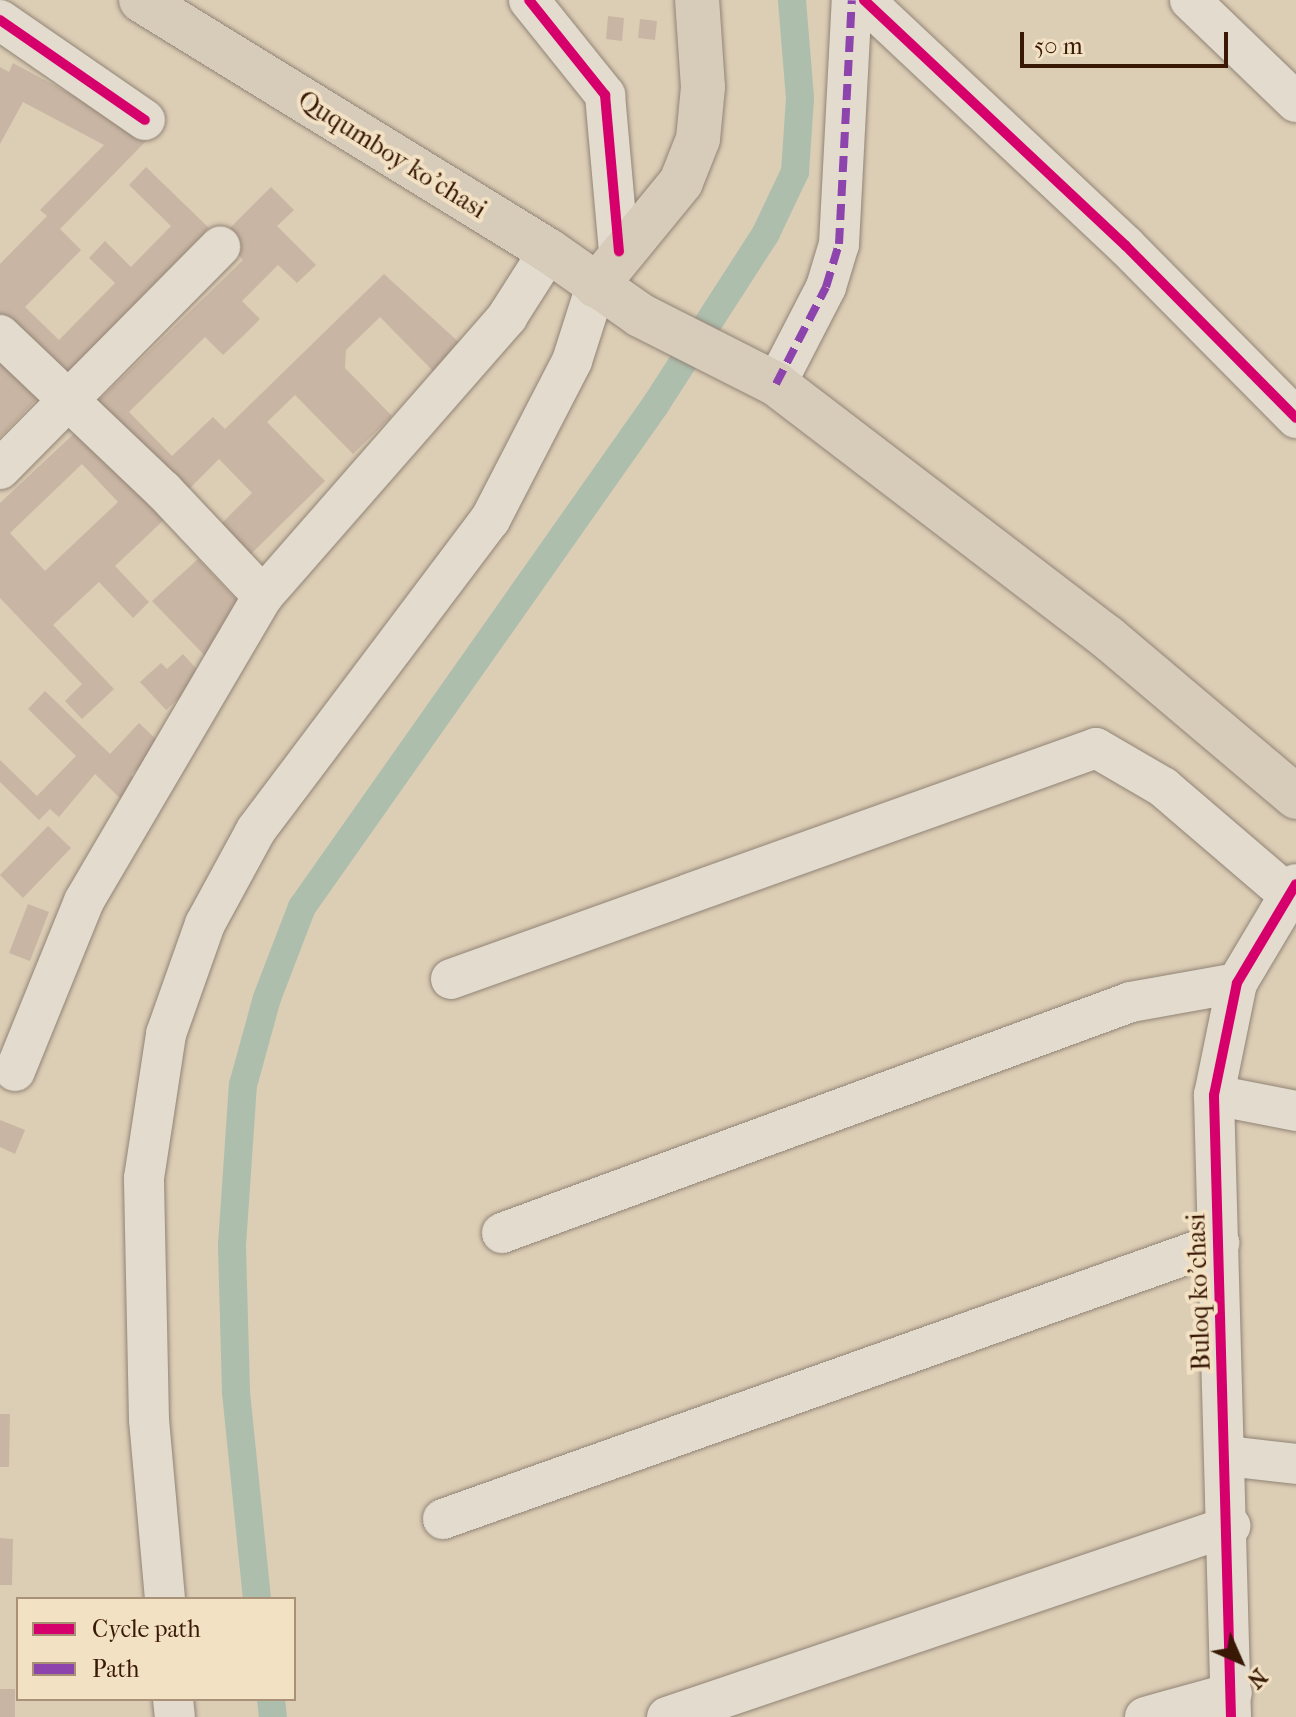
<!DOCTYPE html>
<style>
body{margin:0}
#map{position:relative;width:1296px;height:1717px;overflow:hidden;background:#dccdb5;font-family:"IM FELL French Canon",serif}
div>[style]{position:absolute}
.canal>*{height:28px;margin:-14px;padding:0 14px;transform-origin:14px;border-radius:14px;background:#adbead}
.building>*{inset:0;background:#c9b5a4}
.roads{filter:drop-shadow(0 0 2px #918475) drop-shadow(0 0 2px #918475)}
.minor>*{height:40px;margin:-20px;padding:0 20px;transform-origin:20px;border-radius:20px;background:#e3dbce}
.major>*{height:44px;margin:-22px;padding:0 22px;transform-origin:22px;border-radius:22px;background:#d7cbba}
.quiet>*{height:8px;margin-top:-4px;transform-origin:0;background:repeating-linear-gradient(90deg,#8e44ad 0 16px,transparent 0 24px)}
.cycleway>*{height:10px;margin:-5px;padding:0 5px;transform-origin:5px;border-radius:5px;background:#d6006c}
span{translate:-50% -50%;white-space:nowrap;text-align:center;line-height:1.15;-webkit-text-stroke:8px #f3e1c4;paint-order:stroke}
.street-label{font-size:26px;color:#391905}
.legend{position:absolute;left:16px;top:1597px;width:280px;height:104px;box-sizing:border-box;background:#f3e1c4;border:2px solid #a99178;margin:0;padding:10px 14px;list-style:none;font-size:24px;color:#391905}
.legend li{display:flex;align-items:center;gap:16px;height:40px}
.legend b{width:40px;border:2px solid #a99178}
.north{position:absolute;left:1200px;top:1621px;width:80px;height:80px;-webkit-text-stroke:6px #f3e1c4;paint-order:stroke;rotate:135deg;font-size:22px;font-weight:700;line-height:32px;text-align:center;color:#391905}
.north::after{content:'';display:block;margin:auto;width:28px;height:36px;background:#391905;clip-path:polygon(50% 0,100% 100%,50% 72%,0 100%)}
.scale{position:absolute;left:1020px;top:32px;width:208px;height:36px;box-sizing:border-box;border:4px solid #391905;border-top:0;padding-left:10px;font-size:24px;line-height:28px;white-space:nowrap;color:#391905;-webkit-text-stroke:6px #f3e1c4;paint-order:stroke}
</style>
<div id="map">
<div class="canal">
<div style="left:257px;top:1599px;width:209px;rotate:-95.8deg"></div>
<div style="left:236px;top:1391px;width:146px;rotate:-91.6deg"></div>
<div style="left:232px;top:1245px;width:160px;rotate:-86.1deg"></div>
<div style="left:243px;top:1085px;width:90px;rotate:-74.6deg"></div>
<div style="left:267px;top:998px;width:97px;rotate:-69deg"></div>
<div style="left:302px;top:907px;width:615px;rotate:-54.86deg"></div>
<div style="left:656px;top:404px;width:203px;rotate:-57.2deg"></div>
<div style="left:766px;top:233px;width:68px;rotate:-64.6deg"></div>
<div style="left:795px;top:172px;width:74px;rotate:-86.1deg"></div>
<div style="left:800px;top:98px;width:98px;rotate:-94.7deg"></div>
<div style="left:271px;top:1699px;width:18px;rotate:84deg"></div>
</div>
<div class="building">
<div style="clip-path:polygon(608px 16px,624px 18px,622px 41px,606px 39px)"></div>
<div style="clip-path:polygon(640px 19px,657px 21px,655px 40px,638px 38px)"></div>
<div style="clip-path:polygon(13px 63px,150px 137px,60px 229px,81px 250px,25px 307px,59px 340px,115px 283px,89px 258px,105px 241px,131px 267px,171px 226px,129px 185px,146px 167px,209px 228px,61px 379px,0 319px,0 264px,47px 216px,40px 210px,104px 145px,23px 102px,0 144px,0 67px,9px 72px)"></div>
<div style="clip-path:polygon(271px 187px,294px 210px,277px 226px,316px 265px,297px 283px,278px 265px,242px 301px,260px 319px,244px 335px,223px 355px,205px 337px,129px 412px,172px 456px,213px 417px,225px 429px,384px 274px,463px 346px,435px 373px,380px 317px,346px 350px,345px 368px,392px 416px,353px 454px,295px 395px,267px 422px,325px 481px,249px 556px,220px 525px,252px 493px,219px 459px,181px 497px,92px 407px,243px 260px,222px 236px)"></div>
<div style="clip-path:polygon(0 361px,38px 398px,0 437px)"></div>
<div style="clip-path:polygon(evenodd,81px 427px,167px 517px,115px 566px,149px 602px,133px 618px,99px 582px,53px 625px,114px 689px,82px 719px,65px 701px,82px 684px,0 598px,0 503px,81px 427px,82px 464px,118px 502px,45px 571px,10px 533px,82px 464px)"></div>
<div style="clip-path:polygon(198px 559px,247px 611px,211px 662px,152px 601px)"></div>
<div style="clip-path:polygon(183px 654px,203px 676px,166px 710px,140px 682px,161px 663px,167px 669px)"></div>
<div style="clip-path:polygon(45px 691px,110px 754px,139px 723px,161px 744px,131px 775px,144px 787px,126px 804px,95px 774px,59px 817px,50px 809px,39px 820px,0 782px,0 760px,37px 796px,76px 756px,28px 709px)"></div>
<div style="clip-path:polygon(48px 826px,71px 848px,23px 898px,0 875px)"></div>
<div style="clip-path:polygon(28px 904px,49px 912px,30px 961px,9px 953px)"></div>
<div style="clip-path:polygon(0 1120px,25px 1130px,15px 1154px,0 1147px)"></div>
<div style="clip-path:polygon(0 1414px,10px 1414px,9px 1467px,0 1467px)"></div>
<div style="clip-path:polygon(0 1538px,13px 1539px,12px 1585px,0 1585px)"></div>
<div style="clip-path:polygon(0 1689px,15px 1689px,15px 1717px,0 1717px)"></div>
</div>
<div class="roads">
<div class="minor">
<div style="left:529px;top:0;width:122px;rotate:51.3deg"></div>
<div style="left:605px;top:95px;width:157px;rotate:84.9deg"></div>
<div style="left:864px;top:0;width:359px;rotate:43.2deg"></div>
<div style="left:1126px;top:246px;width:242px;rotate:45.3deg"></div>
<div style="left:1190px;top:0;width:147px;rotate:43.9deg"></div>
<div style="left:0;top:20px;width:176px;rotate:34.6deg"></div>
<div style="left:0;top:335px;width:225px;rotate:43.6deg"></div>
<div style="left:163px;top:490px;width:146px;rotate:46.7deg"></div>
<div style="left:776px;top:384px;width:109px;rotate:-62.7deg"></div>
<div style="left:826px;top:287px;width:45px;rotate:-73.2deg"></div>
<div style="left:839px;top:244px;width:244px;rotate:-87deg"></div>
<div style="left:0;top:469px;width:313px;rotate:-45.3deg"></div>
<div style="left:451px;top:979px;width:685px;rotate:-19.7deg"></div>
<div style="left:1096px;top:748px;width:78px;rotate:30.2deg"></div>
<div style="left:1163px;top:787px;width:166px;rotate:40.6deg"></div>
<div style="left:15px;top:1071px;width:183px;rotate:-67.9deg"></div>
<div style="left:84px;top:901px;width:354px;rotate:-59.6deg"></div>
<div style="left:263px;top:596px;width:371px;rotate:-48.8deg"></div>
<div style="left:507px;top:317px;width:78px;rotate:-57.5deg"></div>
<div style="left:1214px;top:1095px;width:84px;rotate:11deg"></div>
<div style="left:502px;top:1233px;width:670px;rotate:-20.17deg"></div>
<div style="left:1131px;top:1002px;width:108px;rotate:-10.2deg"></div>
<div style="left:1226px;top:1456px;width:70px;rotate:6.5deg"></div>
<div style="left:443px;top:1519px;width:824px;rotate:-19.58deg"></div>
<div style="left:165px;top:1599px;width:180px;rotate:-95.1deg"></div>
<div style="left:149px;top:1420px;width:242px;rotate:-91.2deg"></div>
<div style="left:144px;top:1178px;width:146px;rotate:-81.3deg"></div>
<div style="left:166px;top:1034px;width:117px;rotate:-70.5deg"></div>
<div style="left:205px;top:924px;width:107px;rotate:-61.5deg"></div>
<div style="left:256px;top:830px;width:388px;rotate:-53deg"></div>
<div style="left:490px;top:520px;width:179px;rotate:-62.7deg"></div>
<div style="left:572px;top:361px;width:79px;rotate:-72.3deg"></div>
<div style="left:173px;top:1699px;width:18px;rotate:84deg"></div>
<div style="left:667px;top:1717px;width:595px;rotate:-18.74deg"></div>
<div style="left:1145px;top:1717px;width:90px;rotate:-15.4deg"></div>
<div style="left:1231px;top:1717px;width:622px;rotate:-91.57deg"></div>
<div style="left:1214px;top:1095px;width:114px;rotate:-78.4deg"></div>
<div style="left:1237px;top:983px;width:115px;rotate:-59.2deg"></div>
</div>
<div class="major">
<div style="left:141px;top:0;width:479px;rotate:31.6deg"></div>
<div style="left:549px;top:251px;width:111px;rotate:35.1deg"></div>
<div style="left:640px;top:315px;width:153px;rotate:26.9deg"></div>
<div style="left:776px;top:384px;width:417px;rotate:37.4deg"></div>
<div style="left:1107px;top:637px;width:248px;rotate:40.2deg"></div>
<div style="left:596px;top:286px;width:134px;rotate:-50.7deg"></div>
<div style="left:681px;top:182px;width:46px;rotate:-68.4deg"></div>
<div style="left:698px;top:139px;width:52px;rotate:-84.5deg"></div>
<div style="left:703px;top:87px;width:87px;rotate:-93.9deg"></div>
</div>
</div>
<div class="quiet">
<div style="left:776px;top:384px;width:109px;rotate:-62.7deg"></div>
<div style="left:826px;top:287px;width:45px;rotate:-73.2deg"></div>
<div style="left:839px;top:244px;width:244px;rotate:-87deg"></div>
</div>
<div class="cycleway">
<div style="left:529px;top:0;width:122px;rotate:51.3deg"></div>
<div style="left:605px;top:95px;width:157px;rotate:84.9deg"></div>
<div style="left:864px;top:0;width:359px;rotate:43.2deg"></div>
<div style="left:1126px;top:246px;width:242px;rotate:45.3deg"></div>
<div style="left:0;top:20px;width:176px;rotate:34.6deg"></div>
<div style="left:1231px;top:1717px;width:622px;rotate:-91.57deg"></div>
<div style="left:1214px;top:1095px;width:114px;rotate:-78.4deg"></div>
<div style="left:1237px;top:983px;width:115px;rotate:-59.2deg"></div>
</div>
<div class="street-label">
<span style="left:392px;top:155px;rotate:32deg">Ququmboy ko'chasi</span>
<span style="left:1199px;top:1292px;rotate:-92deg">Buloq ko'chasi</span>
</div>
<ul class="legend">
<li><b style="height:10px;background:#d6006c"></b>Cycle path</li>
<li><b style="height:10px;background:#8e44ad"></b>Path</li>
</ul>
<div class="north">N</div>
<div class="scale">50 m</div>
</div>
